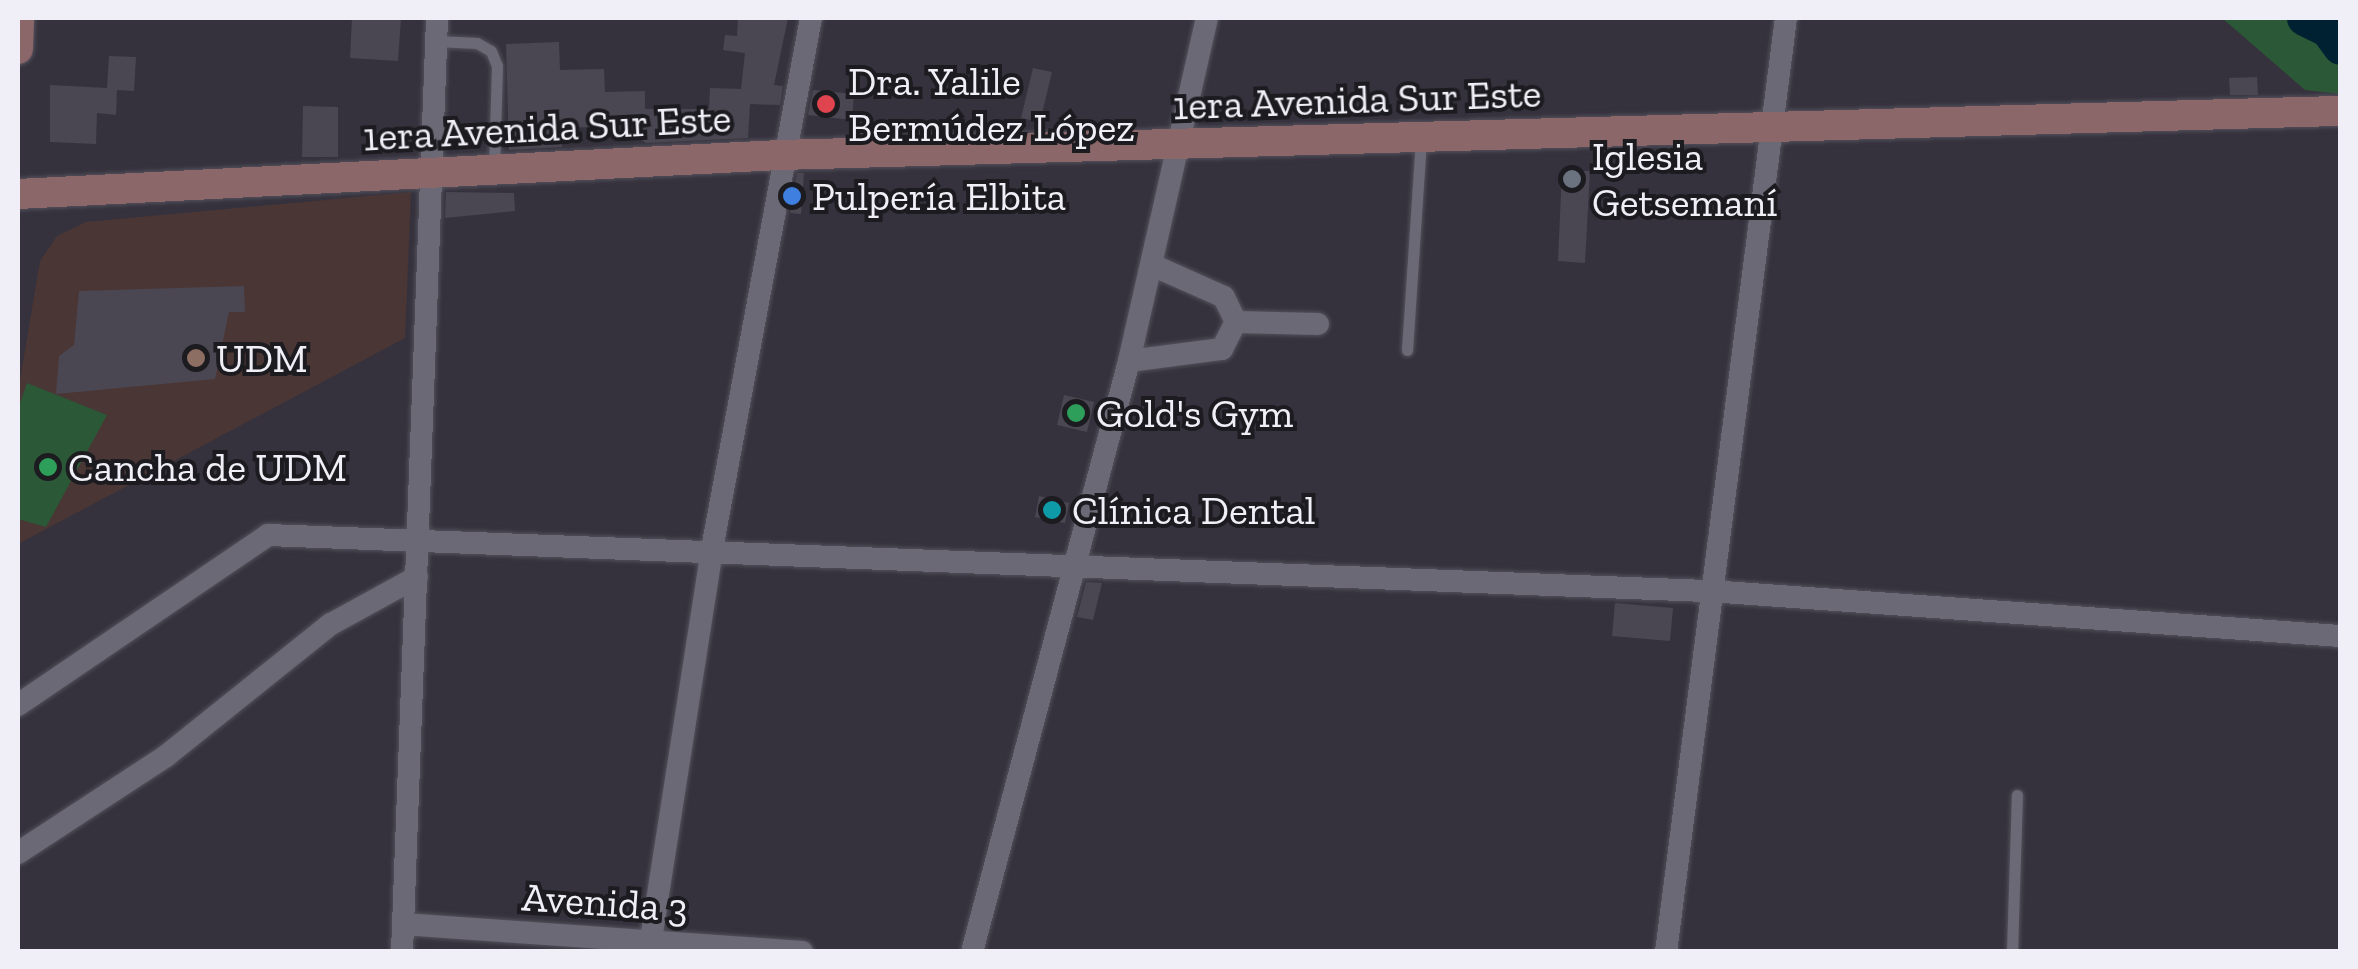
<!DOCTYPE html>
<meta charset="utf-8">
<style>
body{margin:0}
#map{position:relative;width:2358px;height:969px;overflow:hidden;background:#35323d;font-family:"Zilla Slab",serif}
div>[style]{position:absolute}
.education>*{inset:0;background:#4a3635}
.green>*{inset:0;background:#2b5837}
.river>*{height:35px;margin:-17.5px;padding:0 17.5px;transform-origin:17.5px;border-radius:17.5px;background:#002131}
.building>*{inset:0;background:#4b4752}
.roads{filter:drop-shadow(0 0 2px #53515b) drop-shadow(0 0 2px #53515b)}
.lane>*{height:11px;margin:-5.5px;padding:0 5.5px;transform-origin:5.5px;border-radius:5.5px;background:#6b6975}
.street>*{height:22px;margin:-11px;padding:0 11px;transform-origin:11px;border-radius:11px;background:#6b6975}
.secondary>*{height:30px;margin:-15px;padding:0 15px;transform-origin:15px;border-radius:15px;background:#8c676a}
.dots>*{width:28px;height:28px;translate:-50% -50%;box-sizing:border-box;border:5px solid #1c1b20;border-radius:50%}
span{translate:-50% -50%;white-space:nowrap;text-align:center;line-height:1.15;-webkit-text-stroke:8px #1c1b20;paint-order:stroke}
.poi-label{font-size:40px;color:#f0eef6}
.left{translate:0 -50%;text-align:left}
.street-label{font-size:40px;color:#f0eef6}
.frame{position:absolute;inset:0;border:20px solid #f0eef6;pointer-events:none}
</style>
<div id="map">
<div class="education">
<div style="clip-path:polygon(411px 192px,405px 338px,18px 544px,18px 392px,40px 261px,57px 236px,86px 222px)"></div>
</div>
<div class="green">
<div style="clip-path:polygon(2222px 18px,2340px 18px,2340px 94px,2305px 90px)"></div>
<div style="clip-path:polygon(27px 383px,107px 415px,46px 527px,18px 519px,18px 409px)"></div>
</div>
<div class="river">
<div style="left:2304px;top:18px;width:25px;rotate:26deg"></div>
<div style="left:2327px;top:29px;width:22px;rotate:54deg"></div>
</div>
<div class="building">
<div style="clip-path:polygon(352px 18px,401px 18px,398px 61px,350px 58px)"></div>
<div style="clip-path:polygon(738px 18px,788px 18px,774px 85px,783px 86px,780px 105px,750px 104px,748px 138px,646px 143px,622px 126px,562px 128px,562px 147px,509px 150px,506px 44px,559px 42px,560px 70px,604px 69px,605px 92px,645px 91px,645px 109px,709px 109px,710px 88px,741px 89px,745px 53px,723px 50px,725px 35px,737px 36px)"></div>
<div style="clip-path:polygon(109px 56px,136px 57px,134px 91px,117px 90px,116px 115px,97px 113px,96px 144px,50px 142px,50px 85px,107px 88px)"></div>
<div style="clip-path:polygon(1033px 68px,1052px 72px,1040px 122px,1021px 118px)"></div>
<div style="clip-path:polygon(2257px 77px,2258px 95px,2230px 95px,2229px 78px)"></div>
<div style="clip-path:polygon(813px 90px,854px 94px,852px 120px,808px 115px)"></div>
<div style="clip-path:polygon(303px 106px,338px 107px,338px 157px,302px 157px)"></div>
<div style="clip-path:polygon(856px 122px,876px 123px,876px 134px,855px 134px)"></div>
<div style="clip-path:polygon(1562px 171px,1590px 171px,1585px 263px,1558px 261px)"></div>
<div style="clip-path:polygon(797px 173px,804px 173px,801px 214px,790px 213px)"></div>
<div style="clip-path:polygon(446px 192px,514px 193px,515px 211px,445px 218px)"></div>
<div style="clip-path:polygon(244px 286px,245px 312px,229px 312px,215px 379px,56px 394px,59px 356px,74px 345px,79px 291px)"></div>
<div style="clip-path:polygon(1064px 395px,1094px 402px,1087px 432px,1057px 425px)"></div>
<div style="clip-path:polygon(1039px 496px,1069px 503px,1065px 523px,1035px 517px)"></div>
<div style="clip-path:polygon(1086px 582px,1102px 583px,1093px 620px,1077px 617px)"></div>
<div style="clip-path:polygon(1615px 603px,1673px 608px,1670px 641px,1612px 636px)"></div>
</div>
<div class="roads">
<div class="lane">
<div style="left:436px;top:41px;width:41px;rotate:2.8deg"></div>
<div style="left:477px;top:43px;width:16px;rotate:30deg"></div>
<div style="left:491px;top:51px;width:16px;rotate:68deg"></div>
<div style="left:497px;top:66px;width:102px;rotate:91.7deg"></div>
<div style="left:1407px;top:350px;width:212px;rotate:-86.2deg"></div>
<div style="left:2012px;top:952px;width:157px;rotate:-88.2deg"></div>
</div>
<div class="street">
<div style="left:1236px;top:322px;width:82px;rotate:1.4deg"></div>
<div style="left:1129px;top:361px;width:94px;rotate:-7.4deg"></div>
<div style="left:1222px;top:349px;width:30px;rotate:-63deg"></div>
<div style="left:1236px;top:322px;width:28px;rotate:-116deg"></div>
<div style="left:1224px;top:297px;width:79px;rotate:-156deg"></div>
<div style="left:18px;top:705px;width:302px;rotate:-34.2deg"></div>
<div style="left:268px;top:535px;width:1442px;rotate:2.23deg"></div>
<div style="left:1709px;top:591px;width:633px;rotate:4.08deg"></div>
<div style="left:18px;top:853px;width:177px;rotate:-33.2deg"></div>
<div style="left:166px;top:756px;width:211px;rotate:-38.7deg"></div>
<div style="left:331px;top:624px;width:98px;rotate:-28.7deg"></div>
<div style="left:403px;top:924px;width:400px;rotate:4deg"></div>
<div style="left:402px;top:952px;width:935px;rotate:-87.85deg"></div>
<div style="left:649px;top:952px;width:408px;rotate:-81.1deg"></div>
<div style="left:712px;top:549px;width:540px;rotate:-79.44deg"></div>
<div style="left:972px;top:952px;width:611px;rotate:-75.12deg"></div>
<div style="left:1129px;top:361px;width:352px;rotate:-77.2deg"></div>
<div style="left:1666px;top:952px;width:942px;rotate:-82.68deg"></div>
</div>
<div class="secondary">
<div style="left:18px;top:49px;width:31px;rotate:-88deg"></div>
<div style="left:18px;top:194px;width:764px;rotate:-2.93deg"></div>
<div style="left:781px;top:155px;width:1560px;rotate:-1.62deg"></div>
</div>
</div>
<div class="dots">
<div style="left:826px;top:104px;background:#e0444e"></div>
<div style="left:1572px;top:179px;background:#6b7280"></div>
<div style="left:792px;top:196px;background:#3f7fe0"></div>
<div style="left:196px;top:358px;background:#8d6e63"></div>
<div style="left:1076px;top:413px;background:#2e9e5b"></div>
<div style="left:48px;top:467px;background:#2e9e5b"></div>
<div style="left:1052px;top:510px;background:#0f9aa8"></div>
</div>
<div class="poi-label">
<span class="left" style="left:848px;top:104px">Dra. Yalile<br>Bermúdez López</span>
<span class="left" style="left:1592px;top:179px">Iglesia<br>Getsemaní</span>
<span class="left" style="left:812px;top:196px">Pulpería Elbita</span>
<span class="left" style="left:216px;top:358px">UDM</span>
<span class="left" style="left:1096px;top:413px">Gold's Gym</span>
<span class="left" style="left:68px;top:467px">Cancha de UDM</span>
<span class="left" style="left:1072px;top:510px">Clínica Dental</span>
</div>
<div class="street-label">
<span style="left:1357px;top:99px;rotate:-2deg">1era Avenida Sur Este</span>
<span style="left:547px;top:127px;rotate:-3deg">1era Avenida Sur Este</span>
<span style="left:605px;top:902px;rotate:4deg">Avenida 3</span>
</div>
<div class="frame"></div>
</div>
